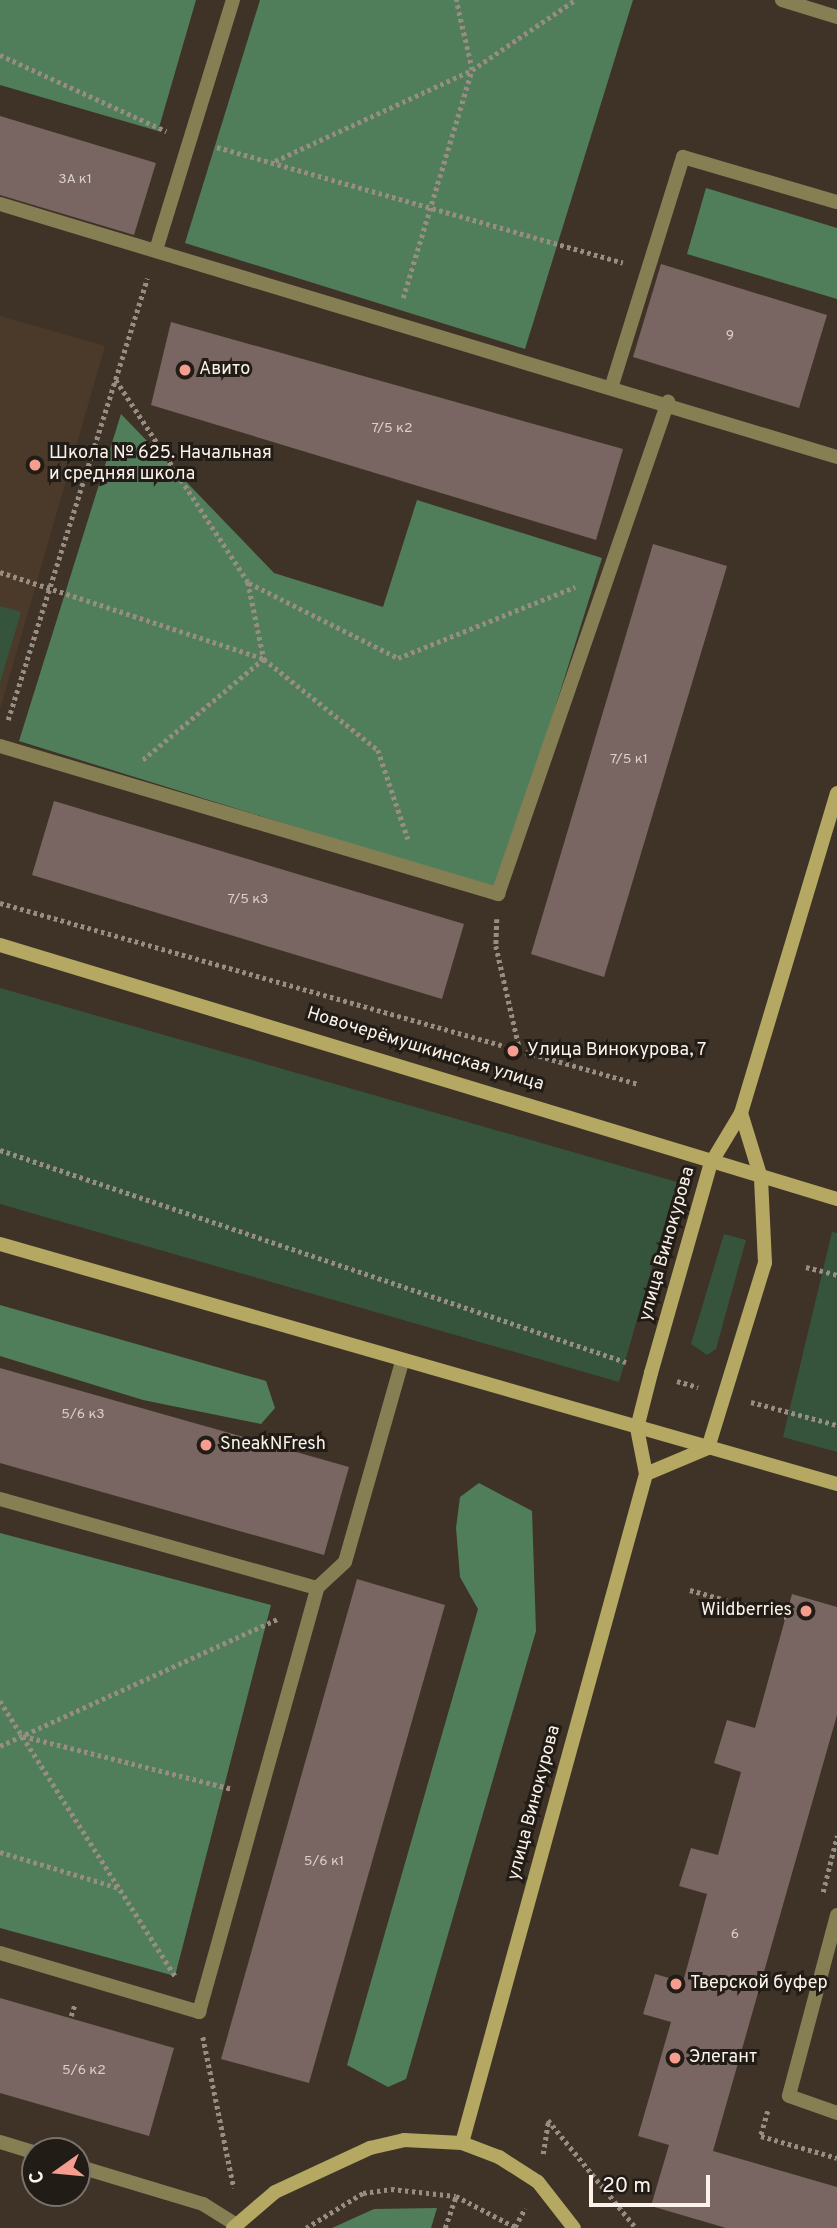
<!DOCTYPE html>
<meta charset="utf-8">
<style>
body{margin:0}
#map{position:relative;width:837px;height:2228px;overflow:hidden;background:#3f3328;font-family:Overpass,sans-serif}
div>[style]{position:absolute}
.built>*{inset:0;background:#4b3a29}
.green>*{inset:0;background:#36543c}
.forest>*{inset:0;background:#517e5a}
.building>*{inset:0;background:#796561}
.path>*{height:4.5px;margin-top:-2.25px;transform-origin:0;background:repeating-linear-gradient(90deg,#978d83 0 3.5px,transparent 0 7px)}
.lane>*{height:14px;margin:-7px;padding:0 7px;transform-origin:7px;border-radius:7px;background:#867f54}
.secondary>*{height:14px;margin:-7px;padding:0 7px;transform-origin:7px;border-radius:7px;background:#b4a862}
.dots>*{width:19px;height:19px;translate:-50% -50%;box-sizing:border-box;border:4px solid #221c17;border-radius:50%}
span{translate:-50% -50%;white-space:nowrap;text-align:center;line-height:1.15;-webkit-text-stroke:6px #221c17;paint-order:stroke}
.number-label{font-size:14px;color:#dad0c8}
.number-label span{-webkit-text-stroke-width:0}
.poi-label{font-size:18px;color:#fbf3eb}
.left{translate:0 -50%;text-align:left}
.right{translate:-100% -50%;text-align:right}
.street-label{font-size:18px;color:#fbf3eb}
.north{position:absolute;left:21px;top:2137px;width:70px;height:70px;box-sizing:border-box;background:#221c17;border:2px solid #79726c;border-radius:50%;rotate:255deg;font-size:19px;font-weight:700;line-height:28px;text-align:center;color:#fbf3eb}
.north::after{content:'';display:block;margin:auto;width:24px;height:32px;background:#f59d8f;clip-path:polygon(50% 0,100% 100%,50% 72%,0 100%)}
.scale{position:absolute;left:589px;top:2175px;width:121px;height:32px;box-sizing:border-box;border:4px solid #fbf3eb;border-top:0;padding-left:9px;font-size:21px;line-height:24px;white-space:nowrap;color:#fbf3eb;-webkit-text-stroke:5px #221c17;paint-order:stroke}
</style>
<div id="map">
<div class="built">
<div style="clip-path:polygon(0 316px,105px 346px,0 709px)"></div>
</div>
<div class="green">
<div style="clip-path:polygon(0 606px,21px 612px,0 683px)"></div>
<div style="clip-path:polygon(0 988px,677px 1182px,619px 1382px,0 1204px)"></div>
<div style="clip-path:polygon(832px 1232px,837px 1233px,837px 1452px,783px 1437px)"></div>
<div style="clip-path:polygon(724px 1234px,746px 1240px,716px 1349px,707px 1355px,691px 1344px)"></div>
</div>
<div class="forest">
<div style="clip-path:polygon(0 0,196px 0,158px 131px,0 85px)"></div>
<div style="clip-path:polygon(260px 0,633px 0,525px 349px,185px 243px)"></div>
<div style="clip-path:polygon(706px 188px,837px 228px,837px 299px,687px 254px)"></div>
<div style="clip-path:polygon(121px 414px,274px 573px,383px 607px,417px 500px,602px 558px,498px 890px,19px 741px)"></div>
<div style="clip-path:polygon(0 1305px,266px 1381px,275px 1408px,261px 1424px,143px 1400px,0 1356px)"></div>
<div style="clip-path:polygon(479px 1483px,532px 1511px,536px 1631px,406px 2079px,388px 2087px,347px 2065px,478px 1609px,460px 1577px,456px 1528px,460px 1497px)"></div>
<div style="clip-path:polygon(0 1533px,271px 1605px,175px 1976px,0 1928px)"></div>
<div style="clip-path:polygon(437px 2208px,431px 2228px,332px 2228px,374px 2209px)"></div>
</div>
<div class="building">
<div style="clip-path:polygon(0 116px,156px 163px,134px 235px,0 195px)"></div>
<div style="clip-path:polygon(661px 264px,827px 315px,799px 408px,633px 357px)"></div>
<div style="clip-path:polygon(171px 322px,623px 449px,596px 540px,151px 405px)"></div>
<div style="clip-path:polygon(653px 544px,727px 566px,604px 977px,531px 954px)"></div>
<div style="clip-path:polygon(54px 801px,464px 924px,442px 999px,32px 875px)"></div>
<div style="clip-path:polygon(0 1368px,349px 1467px,324px 1555px,0 1463px)"></div>
<div style="clip-path:polygon(357px 1579px,445px 1605px,309px 2083px,221px 2059px)"></div>
<div style="clip-path:polygon(792px 1594px,837px 1607px,837px 1715px,713px 2151px,837px 2187px,837px 2228px,726px 2228px,651px 2206px,669px 2145px,638px 2136px,671px 2022px,643px 2014px,655px 1974px,683px 1982px,707px 1894px,679px 1886px,691px 1848px,718px 1855px,741px 1772px,714px 1763px,727px 1720px,755px 1728px)"></div>
<div style="clip-path:polygon(0 1998px,174px 2048px,149px 2136px,0 2093px)"></div>
</div>
<div class="path">
<div style="left:0;top:55px;width:183px;rotate:24.6deg"></div>
<div style="left:217px;top:147px;width:422px;rotate:15.9deg"></div>
<div style="left:275px;top:161px;width:217px;rotate:-24.8deg"></div>
<div style="left:472px;top:70px;width:125px;rotate:-34.2deg"></div>
<div style="left:403px;top:298px;width:238px;rotate:-73.2deg"></div>
<div style="left:472px;top:70px;width:72px;rotate:-102.9deg"></div>
<div style="left:116px;top:380px;width:241px;rotate:56.8deg"></div>
<div style="left:248px;top:582px;width:79px;rotate:78.3deg"></div>
<div style="left:264px;top:659px;width:158px;rotate:140.1deg"></div>
<div style="left:0;top:572px;width:278px;rotate:18.2deg"></div>
<div style="left:264px;top:659px;width:146px;rotate:38.6deg"></div>
<div style="left:378px;top:750px;width:94px;rotate:71.4deg"></div>
<div style="left:249px;top:583px;width:167px;rotate:26.7deg"></div>
<div style="left:398px;top:658px;width:191px;rotate:-21.9deg"></div>
<div style="left:8px;top:720px;width:463px;rotate:-72.5deg"></div>
<div style="left:0;top:903px;width:663px;rotate:15.84deg"></div>
<div style="left:497px;top:919px;width:27px;rotate:92deg"></div>
<div style="left:496px;top:946px;width:108px;rotate:77.1deg"></div>
<div style="left:0;top:1150px;width:661px;rotate:18.71deg"></div>
<div style="left:806px;top:1267px;width:32px;rotate:14deg"></div>
<div style="left:677px;top:1381px;width:22px;rotate:16deg"></div>
<div style="left:751px;top:1402px;width:89px;rotate:15deg"></div>
<div style="left:690px;top:1590px;width:100px;rotate:15.7deg"></div>
<div style="left:0;top:1701px;width:326px;rotate:57.5deg"></div>
<div style="left:23px;top:1736px;width:216px;rotate:14.2deg"></div>
<div style="left:0;top:1746px;width:307px;rotate:-24.6deg"></div>
<div style="left:0;top:1852px;width:124px;rotate:16.8deg"></div>
<div style="left:823px;top:1892px;width:58px;rotate:-76deg"></div>
<div style="left:71px;top:2016px;width:13px;rotate:-72deg"></div>
<div style="left:203px;top:2037px;width:154px;rotate:78.4deg"></div>
<div style="left:768px;top:2111px;width:26px;rotate:106deg"></div>
<div style="left:761px;top:2136px;width:79px;rotate:16.1deg"></div>
<div style="left:548px;top:2120px;width:139px;rotate:50.8deg"></div>
<div style="left:543px;top:2154px;width:33px;rotate:-81deg"></div>
<div style="left:515px;top:2227px;width:21px;rotate:-62deg"></div>
<div style="left:306px;top:2228px;width:67px;rotate:-31.6deg"></div>
<div style="left:363px;top:2193px;width:28px;rotate:-8deg"></div>
<div style="left:391px;top:2189px;width:65px;rotate:6.1deg"></div>
<div style="left:456px;top:2196px;width:69px;rotate:27.7deg"></div>
<div style="left:445px;top:2228px;width:34px;rotate:-71deg"></div>
</div>
<div class="lane">
<div style="left:782px;top:0;width:58px;rotate:17.2deg"></div>
<div style="left:0;top:204px;width:874px;rotate:16.82deg"></div>
<div style="left:156px;top:250px;width:262px;rotate:-72.9deg"></div>
<div style="left:612px;top:385px;width:239px;rotate:-72.7deg"></div>
<div style="left:683px;top:157px;width:160px;rotate:16.3deg"></div>
<div style="left:0;top:746px;width:520px;rotate:16.55deg"></div>
<div style="left:498px;top:894px;width:521px;rotate:-70.94deg"></div>
<div style="left:0;top:1499px;width:329px;rotate:15.7deg"></div>
<div style="left:837px;top:1915px;width:187px;rotate:104.9deg"></div>
<div style="left:789px;top:2096px;width:51px;rotate:19.5deg"></div>
<div style="left:0;top:1953px;width:208px;rotate:16.5deg"></div>
<div style="left:199px;top:2012px;width:440px;rotate:-74.4deg"></div>
<div style="left:317px;top:1588px;width:38px;rotate:-43deg"></div>
<div style="left:345px;top:1562px;width:208px;rotate:-74.1deg"></div>
<div style="left:0;top:2142px;width:37px;rotate:17deg"></div>
<div style="left:77px;top:2166px;width:132px;rotate:16.8deg"></div>
<div style="left:203px;top:2204px;width:38px;rotate:32deg"></div>
</div>
<div class="secondary">
<div style="left:0;top:945px;width:875px;rotate:16.88deg"></div>
<div style="left:0;top:1244px;width:871px;rotate:16deg"></div>
<div style="left:708px;top:1448px;width:194px;rotate:-72.9deg"></div>
<div style="left:765px;top:1263px;width:85px;rotate:-92.7deg"></div>
<div style="left:761px;top:1178px;width:68px;rotate:-107.1deg"></div>
<div style="left:646px;top:1474px;width:67px;rotate:-22.8deg"></div>
<div style="left:462px;top:2143px;width:694px;rotate:-74.62deg"></div>
<div style="left:646px;top:1474px;width:47px;rotate:-101.1deg"></div>
<div style="left:637px;top:1428px;width:57px;rotate:-75.7deg"></div>
<div style="left:651px;top:1373px;width:218px;rotate:-74.1deg"></div>
<div style="left:711px;top:1163px;width:58px;rotate:-59deg"></div>
<div style="left:741px;top:1113px;width:334px;rotate:-73.3deg"></div>
<div style="left:233px;top:2228px;width:55px;rotate:-40.6deg"></div>
<div style="left:275px;top:2192px;width:105px;rotate:-24.9deg"></div>
<div style="left:370px;top:2148px;width:35px;rotate:-13deg"></div>
<div style="left:404px;top:2140px;width:58px;rotate:3deg"></div>
<div style="left:462px;top:2143px;width:40px;rotate:21deg"></div>
<div style="left:499px;top:2157px;width:46px;rotate:32.7deg"></div>
<div style="left:538px;top:2182px;width:58px;rotate:52deg"></div>
</div>
<div class="dots">
<div style="left:185px;top:370px;background:#f59d8f"></div>
<div style="left:35px;top:465px;background:#f59d8f"></div>
<div style="left:513px;top:1051px;background:#f59d8f"></div>
<div style="left:206px;top:1445px;background:#f59d8f"></div>
<div style="left:806px;top:1611px;background:#f59d8f"></div>
<div style="left:676px;top:1984px;background:#f59d8f"></div>
<div style="left:675px;top:2058px;background:#f59d8f"></div>
</div>
<div class="number-label">
<span style="left:75px;top:180px">3А к1</span>
<span style="left:730px;top:336px">9</span>
<span style="left:392px;top:429px">7/5 к2</span>
<span style="left:629px;top:760px">7/5 к1</span>
<span style="left:248px;top:900px">7/5 к3</span>
<span style="left:83px;top:1415px">5/6 к3</span>
<span style="left:324px;top:1862px">5/6 к1</span>
<span style="left:735px;top:1935px">6</span>
<span style="left:84px;top:2071px">5/6 к2</span>
</div>
<div class="poi-label">
<span class="left" style="left:199px;top:370px">Авито</span>
<span class="left" style="left:49px;top:465px">Школа № 625. Начальная<br>и средняя школа</span>
<span class="left" style="left:527px;top:1051px">Улица Винокурова, 7</span>
<span class="left" style="left:220px;top:1445px">SneakNFresh</span>
<span class="right" style="left:792px;top:1611px">Wildberries</span>
<span class="left" style="left:690px;top:1984px">Тверской буфер</span>
<span class="left" style="left:689px;top:2058px">Элегант</span>
</div>
<div class="street-label">
<span style="left:425px;top:1050px;rotate:17deg">Новочерёмушкинская улица</span>
<span style="left:668px;top:1244px;rotate:-74deg">улица Винокурова</span>
<span style="left:535px;top:1803px;rotate:-75deg">улица Винокурова</span>
</div>
<div class="north">С</div>
<div class="scale">20 m</div>
</div>
